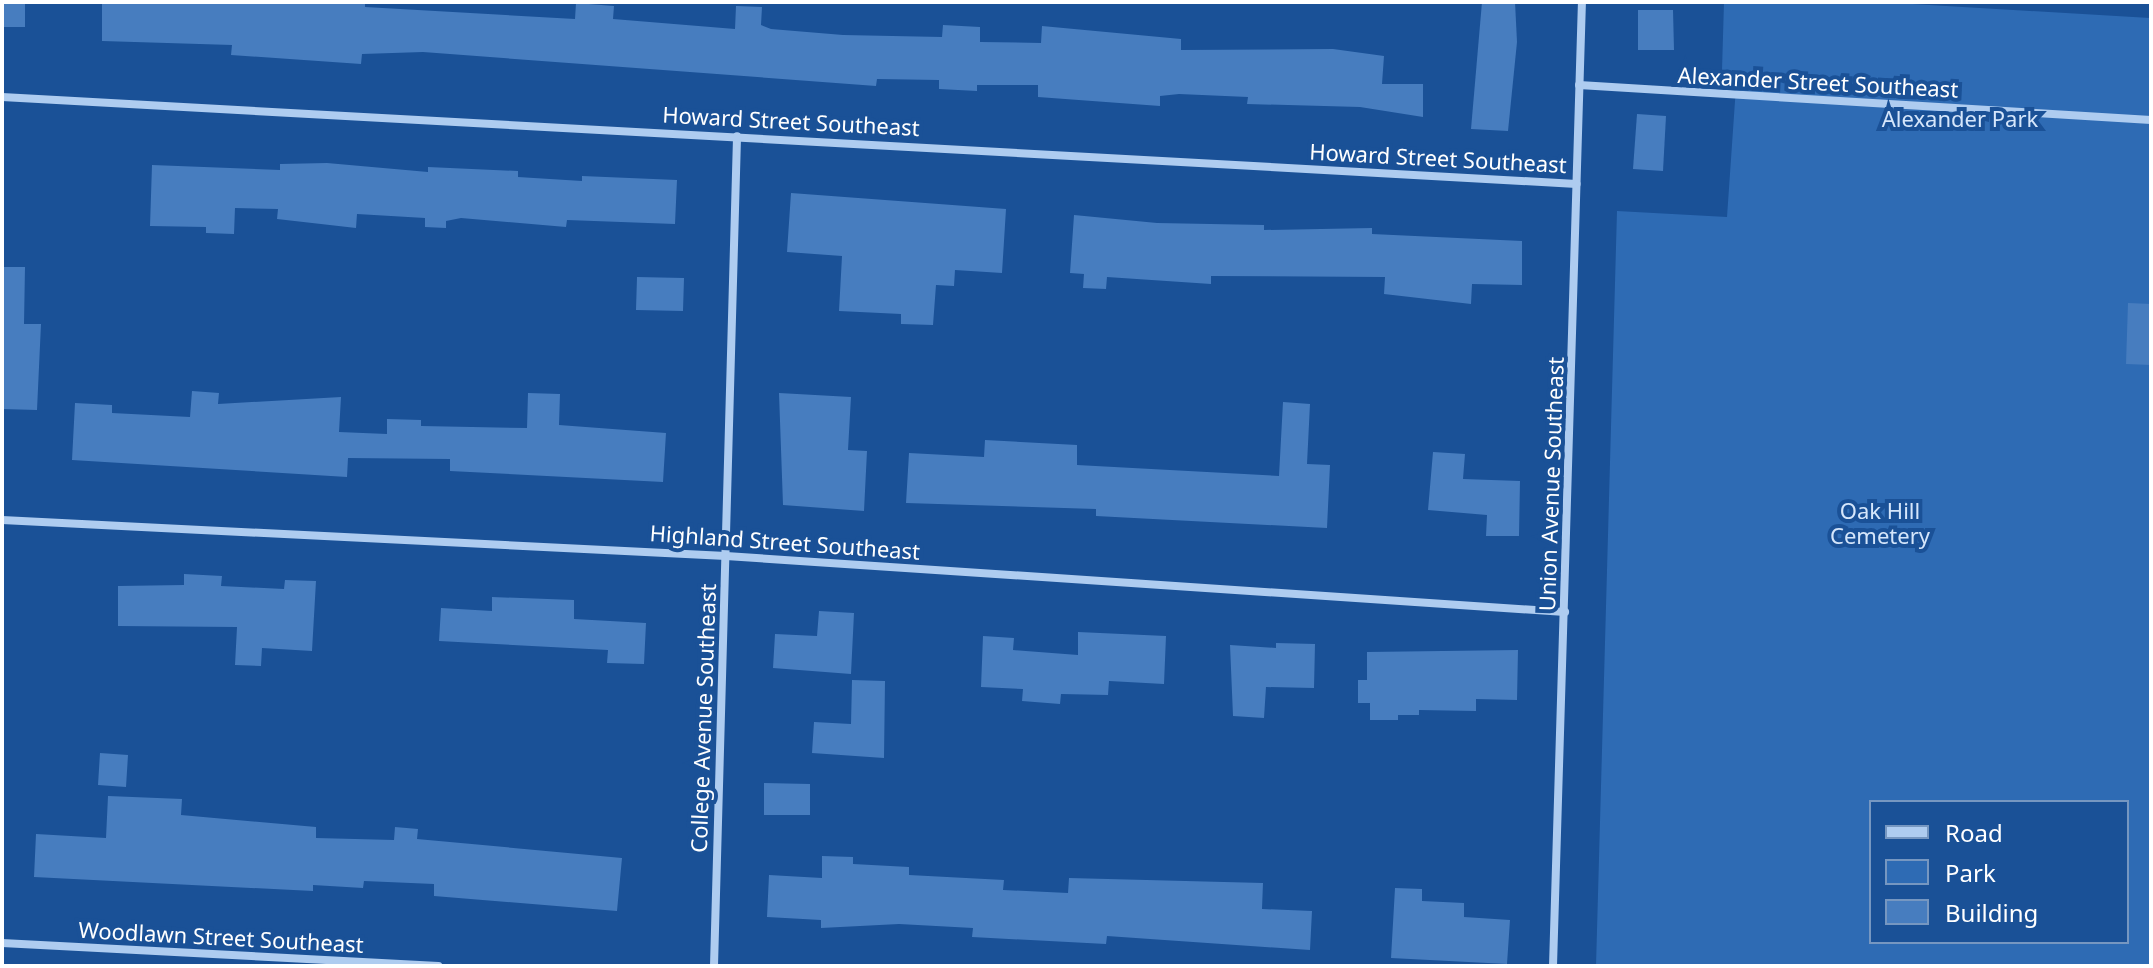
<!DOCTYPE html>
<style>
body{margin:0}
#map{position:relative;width:2153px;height:968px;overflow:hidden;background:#1a5197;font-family:"Noto Sans",sans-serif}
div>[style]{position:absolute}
.green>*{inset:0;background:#2e6bb4}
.building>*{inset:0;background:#477dbf}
.street>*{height:8px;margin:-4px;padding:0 4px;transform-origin:4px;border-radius:4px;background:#aeccf0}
span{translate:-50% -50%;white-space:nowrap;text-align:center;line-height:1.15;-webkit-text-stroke:8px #1a5197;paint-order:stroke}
.street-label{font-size:22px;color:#fff}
.park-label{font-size:22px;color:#d5e6fb}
.frame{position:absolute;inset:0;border:4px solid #fff;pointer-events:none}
.legend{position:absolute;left:1869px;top:800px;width:260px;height:144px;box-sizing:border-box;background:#1a5197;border:2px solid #7697c1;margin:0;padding:10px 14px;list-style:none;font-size:24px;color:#fff}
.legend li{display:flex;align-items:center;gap:16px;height:40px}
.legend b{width:40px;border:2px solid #7697c1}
</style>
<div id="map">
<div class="green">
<div style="clip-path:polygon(evenodd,1724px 2px,1879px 2px,2150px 18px,2151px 966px,1596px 966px,1617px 211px,1727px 217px,1737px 72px,1722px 70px,1724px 2px,1871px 802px,2127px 802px,2127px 942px,1871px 942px,1871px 802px)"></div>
</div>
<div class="building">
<div style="clip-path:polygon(2px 2px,25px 2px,25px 27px,2px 27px)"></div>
<div style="clip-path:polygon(102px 2px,365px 2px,365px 7px,575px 19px,576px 3px,614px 6px,613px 19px,735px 29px,736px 6px,762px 7px,761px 25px,771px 29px,843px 35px,942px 37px,943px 25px,980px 27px,980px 42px,1041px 43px,1042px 26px,1181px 39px,1181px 50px,1333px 49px,1384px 56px,1382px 84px,1423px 84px,1423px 117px,1360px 107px,1247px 104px,1248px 97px,1179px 94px,1160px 96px,1160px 106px,1038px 97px,1038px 85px,977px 85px,977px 91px,939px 89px,939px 80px,877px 79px,876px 86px,423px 52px,362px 54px,361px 64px,231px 55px,232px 45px,102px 41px)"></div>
<div style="clip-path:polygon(1482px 2px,1515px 2px,1517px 42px,1508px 131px,1471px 129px)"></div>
<div style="clip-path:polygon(1638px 10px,1673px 10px,1674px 50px,1638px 50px)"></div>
<div style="clip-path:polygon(1637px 114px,1666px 116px,1663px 171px,1633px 169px)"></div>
<div style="clip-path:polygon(327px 163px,428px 172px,428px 167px,518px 171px,518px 177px,582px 181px,582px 176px,677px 180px,675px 224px,567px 220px,566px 227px,461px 218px,446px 221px,446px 228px,425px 227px,425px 218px,357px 214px,356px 228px,277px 219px,278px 209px,235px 208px,234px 234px,206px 233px,206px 227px,150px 226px,152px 165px,280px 170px,280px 164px)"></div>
<div style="clip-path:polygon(791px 193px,1006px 209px,1002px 273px,955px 270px,954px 286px,936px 285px,933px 325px,901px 324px,901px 314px,839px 311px,842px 256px,787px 252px)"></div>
<div style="clip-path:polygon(1074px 215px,1157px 223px,1264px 225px,1264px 230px,1372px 228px,1372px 234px,1522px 241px,1522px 285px,1472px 284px,1471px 304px,1384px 294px,1385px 277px,1211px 276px,1211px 284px,1107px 277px,1106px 289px,1083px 288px,1084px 274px,1070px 273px)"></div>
<div style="clip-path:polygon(2px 267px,25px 267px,24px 324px,41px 324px,37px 410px,2px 409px)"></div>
<div style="clip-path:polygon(637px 277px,684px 278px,683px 311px,636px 310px)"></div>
<div style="clip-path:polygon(2128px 303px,2151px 304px,2151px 365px,2126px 364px)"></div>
<div style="clip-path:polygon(192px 391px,219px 393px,218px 404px,341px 397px,339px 432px,387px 434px,387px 419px,421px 420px,421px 426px,527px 428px,528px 393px,560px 394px,559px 425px,666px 433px,663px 482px,450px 471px,450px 459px,348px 458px,347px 477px,72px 460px,75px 403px,112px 405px,112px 413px,190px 417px)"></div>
<div style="clip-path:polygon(779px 393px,851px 397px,848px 450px,867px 451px,864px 511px,783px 505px)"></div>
<div style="clip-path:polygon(1283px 402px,1310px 404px,1307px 464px,1330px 465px,1327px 528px,1096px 516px,1096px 509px,906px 503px,909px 453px,984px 457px,985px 440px,1077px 445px,1077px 465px,1279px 476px)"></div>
<div style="clip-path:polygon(1433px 452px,1465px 454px,1463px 479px,1520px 481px,1519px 536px,1486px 536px,1487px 515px,1428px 510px)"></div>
<div style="clip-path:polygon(184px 574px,222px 576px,221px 586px,284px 589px,285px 580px,316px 581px,312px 651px,262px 648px,261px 666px,235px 665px,237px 627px,118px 626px,118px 586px,184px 585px)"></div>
<div style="clip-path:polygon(492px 597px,574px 600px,574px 619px,646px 623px,644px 664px,607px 663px,608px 650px,439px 641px,441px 608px,492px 611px)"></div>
<div style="clip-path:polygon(819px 611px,854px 613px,851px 674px,773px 668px,775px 634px,817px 636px)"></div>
<div style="clip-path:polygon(1078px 632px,1166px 636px,1164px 684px,1109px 681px,1108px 695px,1061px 694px,1060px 704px,1022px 701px,1023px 689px,981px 687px,983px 636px,1014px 638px,1013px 650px,1078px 655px)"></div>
<div style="clip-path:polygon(1276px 643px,1315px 644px,1314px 688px,1266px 687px,1264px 718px,1233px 716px,1230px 645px,1276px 648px)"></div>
<div style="clip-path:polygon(1518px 650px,1517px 700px,1476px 699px,1476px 711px,1419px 710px,1419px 715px,1398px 715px,1398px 720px,1370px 720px,1370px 703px,1358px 703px,1358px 680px,1367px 680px,1367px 652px)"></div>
<div style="clip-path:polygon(852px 680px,885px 681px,884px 758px,812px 753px,814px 722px,851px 724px)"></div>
<div style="clip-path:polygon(100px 753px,128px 755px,126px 787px,98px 785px)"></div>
<div style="clip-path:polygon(764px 783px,810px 784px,810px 815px,764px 815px)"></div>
<div style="clip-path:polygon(108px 796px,182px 799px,181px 815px,316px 827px,316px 838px,394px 840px,395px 827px,418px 829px,417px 839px,622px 858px,617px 911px,434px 896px,434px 884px,364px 881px,363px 888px,313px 885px,313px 891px,34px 877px,36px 834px,106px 838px)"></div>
<div style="clip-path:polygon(822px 856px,853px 857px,853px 864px,909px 867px,909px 875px,1004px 880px,1003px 890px,1068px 893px,1069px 878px,1263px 883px,1262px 909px,1312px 911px,1310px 950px,1107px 936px,1106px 944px,972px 937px,973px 928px,899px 924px,821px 928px,821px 920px,767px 917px,769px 875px,822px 878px)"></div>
<div style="clip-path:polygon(1395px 888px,1422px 889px,1422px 901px,1464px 903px,1464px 917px,1510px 920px,1507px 964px,1391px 958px)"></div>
</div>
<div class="street">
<div style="left:1579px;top:85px;width:573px;rotate:3.5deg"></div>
<div style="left:2px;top:97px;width:1577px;rotate:3.16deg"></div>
<div style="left:2px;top:520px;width:725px;rotate:2.85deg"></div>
<div style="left:726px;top:556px;width:841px;rotate:3.82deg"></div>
<div style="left:2px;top:943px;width:437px;rotate:3deg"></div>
<div style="left:714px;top:966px;width:830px;rotate:-88.41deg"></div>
<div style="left:1553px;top:966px;width:964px;rotate:-88.28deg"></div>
</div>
<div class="street-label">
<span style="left:1818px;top:82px;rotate:3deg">Alexander Street Southeast</span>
<span style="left:791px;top:121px;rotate:3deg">Howard Street Southeast</span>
<span style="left:1438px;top:158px;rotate:3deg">Howard Street Southeast</span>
<span style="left:1551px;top:484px;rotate:-88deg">Union Avenue Southeast</span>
<span style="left:785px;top:542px;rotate:4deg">Highland Street Southeast</span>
<span style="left:703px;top:718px;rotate:-88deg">College Avenue Southeast</span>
<span style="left:221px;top:937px;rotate:3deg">Woodlawn Street Southeast</span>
</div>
<div class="park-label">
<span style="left:1960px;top:119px">Alexander Park</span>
<span style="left:1880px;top:523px">Oak Hill<br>Cemetery</span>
</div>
<div class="frame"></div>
<ul class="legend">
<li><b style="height:10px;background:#aeccf0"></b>Road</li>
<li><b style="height:22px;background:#2e6bb4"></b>Park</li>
<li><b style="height:22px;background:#477dbf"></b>Building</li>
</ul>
</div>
